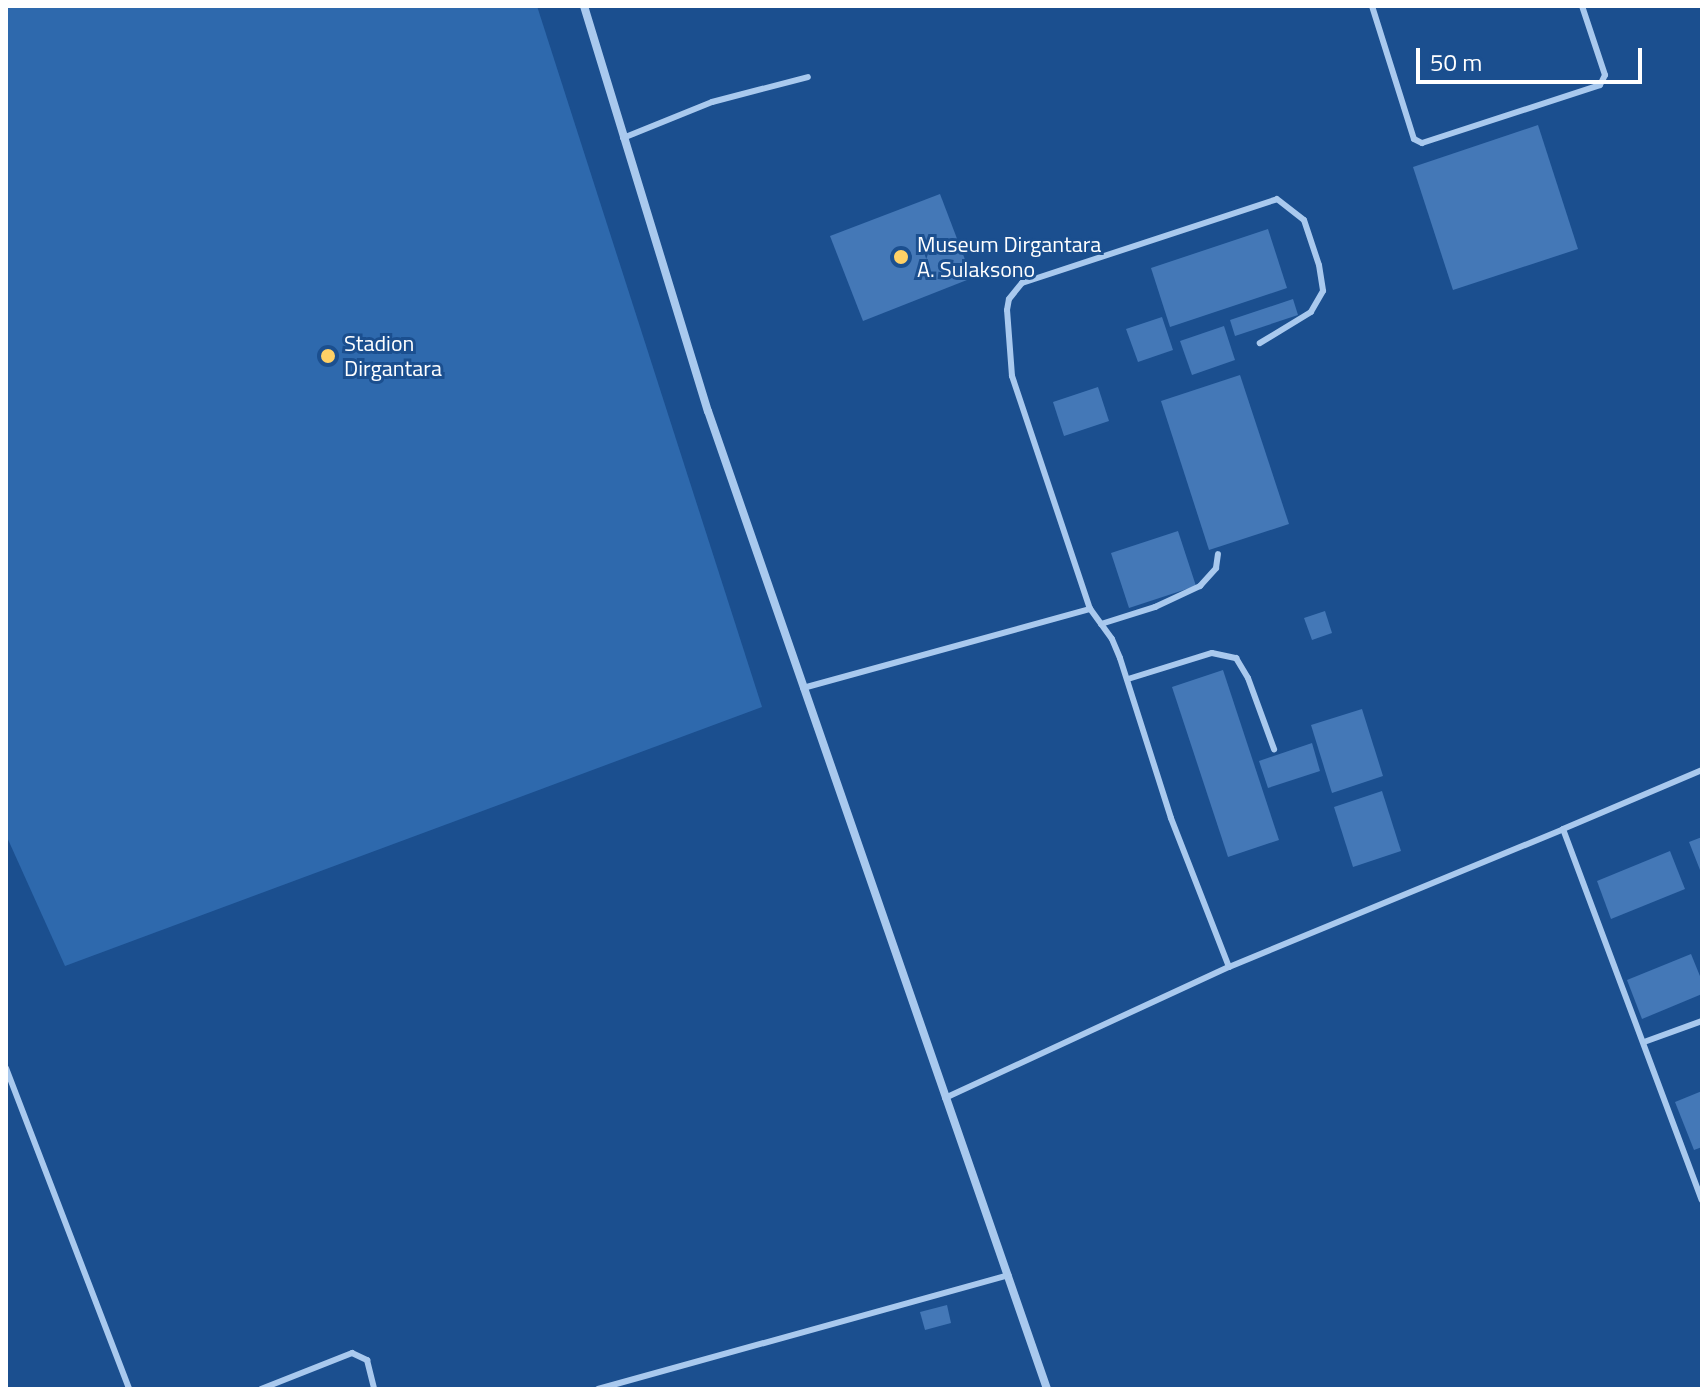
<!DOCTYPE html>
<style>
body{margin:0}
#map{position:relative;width:1708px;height:1395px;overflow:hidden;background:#1b4f8f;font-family:"Titillium Web",sans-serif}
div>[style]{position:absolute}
.green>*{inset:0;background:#2e69ad}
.building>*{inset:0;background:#4478b7}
.service>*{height:6px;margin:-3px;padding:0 3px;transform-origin:3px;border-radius:3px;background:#a9c9ee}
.minor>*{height:8px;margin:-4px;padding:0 4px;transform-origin:4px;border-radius:4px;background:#a9c9ee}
.dots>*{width:22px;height:22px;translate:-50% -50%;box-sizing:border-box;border:4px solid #1b4f8f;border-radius:50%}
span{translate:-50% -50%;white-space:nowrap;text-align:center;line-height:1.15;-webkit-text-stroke:6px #1b4f8f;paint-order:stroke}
.poi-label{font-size:22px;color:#fff}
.left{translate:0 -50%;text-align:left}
.frame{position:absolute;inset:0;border:8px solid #fff;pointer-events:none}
.scale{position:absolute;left:1416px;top:48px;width:226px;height:36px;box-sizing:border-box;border:4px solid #fff;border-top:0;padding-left:10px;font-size:24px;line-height:28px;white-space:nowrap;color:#fff;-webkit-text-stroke:6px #1b4f8f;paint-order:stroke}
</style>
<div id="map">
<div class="green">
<div style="clip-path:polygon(6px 6px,537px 6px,762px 707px,65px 966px,6px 835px)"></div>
</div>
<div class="building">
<div style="clip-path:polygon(1538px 125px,1578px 249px,1453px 290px,1413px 167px)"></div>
<div style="clip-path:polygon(940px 194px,972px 278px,863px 321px,830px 236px)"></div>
<div style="clip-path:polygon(1268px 229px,1287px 288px,1170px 327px,1151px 268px)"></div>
<div style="clip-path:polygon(1293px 299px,1298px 315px,1235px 336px,1230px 320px)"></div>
<div style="clip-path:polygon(1162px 317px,1173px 350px,1138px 362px,1126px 329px)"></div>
<div style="clip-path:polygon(1224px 326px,1235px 360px,1192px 375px,1180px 341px)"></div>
<div style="clip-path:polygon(1240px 375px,1289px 524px,1209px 550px,1161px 401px)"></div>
<div style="clip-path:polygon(1098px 387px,1109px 421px,1064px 436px,1053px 402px)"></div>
<div style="clip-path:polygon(1178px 531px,1196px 586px,1129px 608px,1111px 553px)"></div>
<div style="clip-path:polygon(1325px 611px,1332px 633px,1312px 640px,1304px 618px)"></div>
<div style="clip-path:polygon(1223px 670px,1279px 840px,1228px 857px,1172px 687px)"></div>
<div style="clip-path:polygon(1362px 709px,1383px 776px,1332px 793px,1311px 725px)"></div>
<div style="clip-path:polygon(1312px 743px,1320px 771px,1268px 788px,1259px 761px)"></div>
<div style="clip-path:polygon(1382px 791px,1401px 851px,1353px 867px,1334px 807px)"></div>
<div style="clip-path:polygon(1702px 837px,1702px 875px,1689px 842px)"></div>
<div style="clip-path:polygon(1670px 851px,1685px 889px,1611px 919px,1597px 881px)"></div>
<div style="clip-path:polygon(1691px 954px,1702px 981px,1702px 994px,1642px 1019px,1627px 980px)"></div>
<div style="clip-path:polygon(1702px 1091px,1702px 1147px,1694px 1150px,1675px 1102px)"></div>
<div style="clip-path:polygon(947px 1305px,951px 1323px,925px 1330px,920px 1312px)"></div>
</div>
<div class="service">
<div style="left:1372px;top:6px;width:139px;rotate:72.5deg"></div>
<div style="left:1414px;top:139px;width:9px;rotate:27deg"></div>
<div style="left:1422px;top:143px;width:187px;rotate:-18deg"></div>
<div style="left:1600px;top:85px;width:11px;rotate:-63deg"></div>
<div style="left:1605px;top:75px;width:73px;rotate:-108.4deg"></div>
<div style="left:623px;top:138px;width:96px;rotate:-22deg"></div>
<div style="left:712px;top:102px;width:99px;rotate:-14.6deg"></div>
<div style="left:1101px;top:624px;width:57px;rotate:-17.5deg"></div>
<div style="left:1155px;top:607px;width:50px;rotate:-25deg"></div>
<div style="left:1200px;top:586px;width:24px;rotate:-48deg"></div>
<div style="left:1216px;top:568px;width:14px;rotate:-82deg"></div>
<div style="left:1128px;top:679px;width:88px;rotate:-17.2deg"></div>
<div style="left:1212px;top:653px;width:25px;rotate:12deg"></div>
<div style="left:1236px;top:658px;width:23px;rotate:59deg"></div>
<div style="left:1248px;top:678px;width:76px;rotate:69.9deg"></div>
<div style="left:803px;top:688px;width:298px;rotate:-15.4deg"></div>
<div style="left:1702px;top:770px;width:151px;rotate:157deg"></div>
<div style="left:1563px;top:829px;width:396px;rotate:69.5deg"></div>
<div style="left:1229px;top:967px;width:160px;rotate:-111.3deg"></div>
<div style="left:1171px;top:818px;width:168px;rotate:-107.7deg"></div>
<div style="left:1120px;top:658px;width:21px;rotate:-113deg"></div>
<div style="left:1112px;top:639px;width:37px;rotate:-126deg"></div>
<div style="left:1090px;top:609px;width:246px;rotate:-108.5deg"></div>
<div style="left:1012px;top:376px;width:66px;rotate:-94.3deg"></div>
<div style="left:1007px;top:310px;width:11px;rotate:-80deg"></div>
<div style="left:1009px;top:299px;width:21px;rotate:-51deg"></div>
<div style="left:1022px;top:283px;width:268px;rotate:-18.2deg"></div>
<div style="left:1277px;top:199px;width:34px;rotate:38deg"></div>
<div style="left:1304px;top:220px;width:47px;rotate:71.6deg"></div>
<div style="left:1319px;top:265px;width:26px;rotate:81deg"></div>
<div style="left:1323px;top:291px;width:24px;rotate:120deg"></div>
<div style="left:1311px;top:312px;width:60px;rotate:148.7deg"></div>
<div style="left:1644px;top:1042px;width:62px;rotate:-19.9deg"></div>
<div style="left:6px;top:1068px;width:344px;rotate:69deg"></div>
<div style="left:945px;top:1098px;width:313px;rotate:-24.8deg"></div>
<div style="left:1229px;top:967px;width:361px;rotate:-22.4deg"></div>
<div style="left:261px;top:1389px;width:98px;rotate:-21.6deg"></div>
<div style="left:352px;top:1353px;width:17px;rotate:25deg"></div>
<div style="left:367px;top:1360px;width:30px;rotate:76deg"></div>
<div style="left:598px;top:1389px;width:426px;rotate:-15.5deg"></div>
</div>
<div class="minor">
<div style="left:584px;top:6px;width:424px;rotate:73deg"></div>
<div style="left:708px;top:411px;width:1035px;rotate:70.88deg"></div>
</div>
<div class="dots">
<div style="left:901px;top:257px;background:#ffd166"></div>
<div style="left:328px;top:356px;background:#ffd166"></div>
</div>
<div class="poi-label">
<span class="left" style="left:917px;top:257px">Museum Dirgantara<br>A. Sulaksono</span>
<span class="left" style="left:344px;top:356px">Stadion<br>Dirgantara</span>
</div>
<div class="frame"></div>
<div class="scale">50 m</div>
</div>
